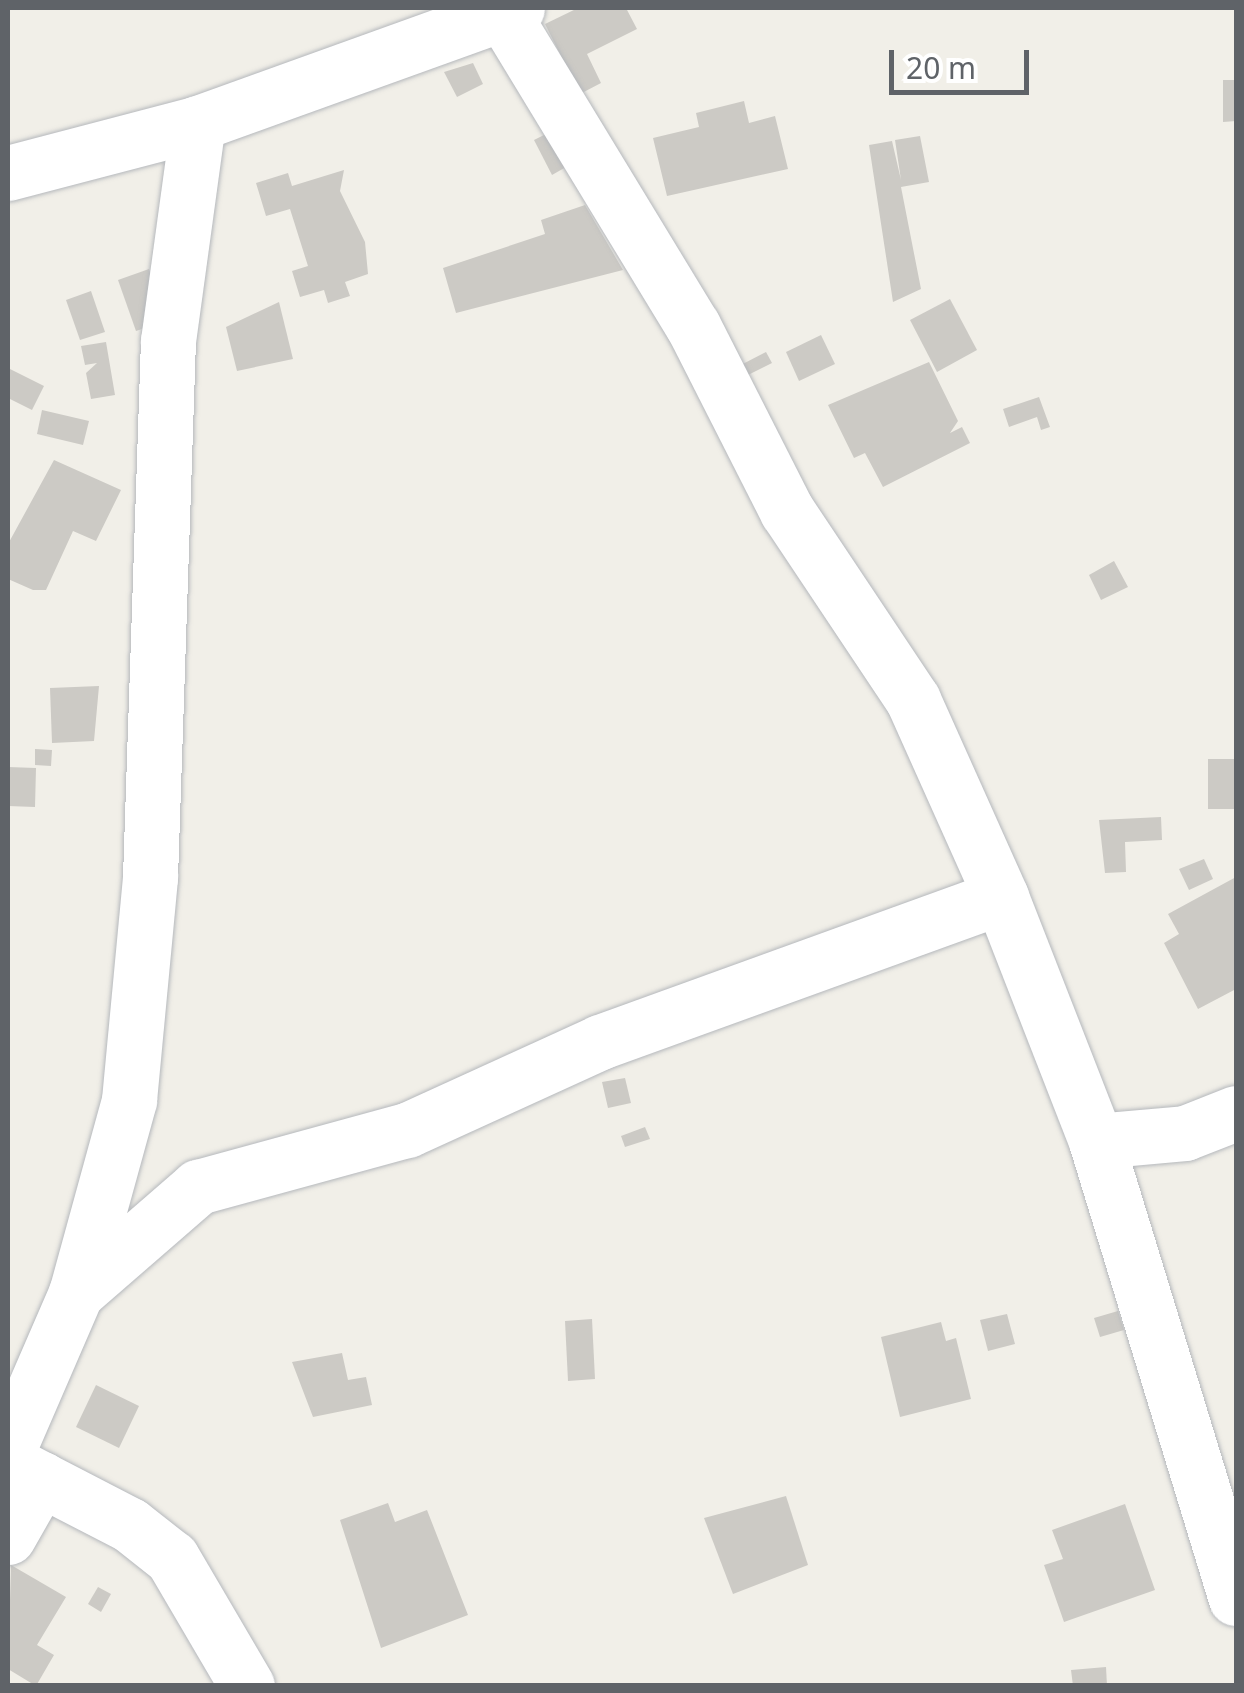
<!DOCTYPE html>
<style>
body{margin:0}
#map{position:relative;width:1244px;height:1693px;overflow:hidden;background:#f1efe8;font-family:"Noto Sans",sans-serif}
div>[style]{position:absolute}
.building>*{inset:0;background:#cccac5}
.roads{filter:drop-shadow(0 0 2px #b5b8bc) drop-shadow(0 0 2px #b5b8bc)}
.street>*{height:55px;margin:-27.5px;padding:0 27.5px;transform-origin:27.5px;border-radius:27.5px;background:#fff}
span{translate:-50% -50%;white-space:nowrap;text-align:center;line-height:1.15;-webkit-text-stroke:8px #fff;paint-order:stroke}
.frame{position:absolute;inset:0;border:10px solid #5f6368;pointer-events:none}
.scale{position:absolute;left:889px;top:50px;width:140px;height:45px;box-sizing:border-box;border:5px solid #5f6368;border-top:0;padding-left:12px;font-size:30px;line-height:35px;white-space:nowrap;color:#5f6368;-webkit-text-stroke:8px #fff;paint-order:stroke}
</style>
<div id="map">
<div class="building">
<div style="clip-path:polygon(578px 8px,626px 8px,637px 29px,587px 54px,601px 83px,580px 94px,545px 24px)"></div>
<div style="clip-path:polygon(473px 63px,483px 84px,457px 97px,444px 72px)"></div>
<div style="clip-path:polygon(1223px 80px,1236px 80px,1236px 121px,1223px 122px)"></div>
<div style="clip-path:polygon(744px 101px,749px 123px,775px 116px,788px 169px,667px 196px,653px 138px,699px 127px,696px 113px)"></div>
<div style="clip-path:polygon(548px 133px,566px 167px,552px 175px,534px 140px)"></div>
<div style="clip-path:polygon(920px 136px,929px 182px,901px 187px,921px 289px,893px 302px,869px 145px,892px 141px,901px 180px,895px 140px)"></div>
<div style="clip-path:polygon(344px 170px,340px 191px,365px 242px,368px 274px,345px 282px,350px 296px,328px 303px,324px 290px,300px 297px,292px 271px,308px 266px,290px 209px,266px 216px,256px 183px,288px 173px,292px 186px)"></div>
<div style="clip-path:polygon(585px 205px,623px 270px,456px 313px,443px 268px,545px 234px,541px 220px)"></div>
<div style="clip-path:polygon(149px 269px,166px 321px,136px 331px,118px 280px)"></div>
<div style="clip-path:polygon(91px 291px,105px 332px,80px 340px,66px 300px)"></div>
<div style="clip-path:polygon(950px 299px,977px 350px,937px 372px,910px 320px)"></div>
<div style="clip-path:polygon(279px 302px,293px 359px,237px 371px,226px 327px)"></div>
<div style="clip-path:polygon(821px 335px,835px 364px,799px 381px,786px 352px)"></div>
<div style="clip-path:polygon(106px 342px,115px 395px,91px 399px,86px 373px,97px 363px,85px 365px,81px 346px)"></div>
<div style="clip-path:polygon(766px 352px,772px 363px,740px 379px,735px 368px)"></div>
<div style="clip-path:polygon(929px 362px,958px 421px,950px 433px,962px 427px,970px 443px,883px 487px,865px 453px,854px 458px,828px 405px)"></div>
<div style="clip-path:polygon(8px 368px,44px 386px,32px 410px,8px 398px)"></div>
<div style="clip-path:polygon(1039px 397px,1050px 427px,1041px 430px,1037px 417px,1009px 427px,1003px 409px)"></div>
<div style="clip-path:polygon(42px 410px,89px 421px,83px 445px,37px 434px)"></div>
<div style="clip-path:polygon(54px 460px,121px 490px,96px 541px,73px 531px,46px 590px,33px 590px,8px 579px,8px 544px)"></div>
<div style="clip-path:polygon(1114px 561px,1128px 587px,1101px 600px,1089px 575px)"></div>
<div style="clip-path:polygon(99px 686px,94px 741px,52px 743px,50px 688px)"></div>
<div style="clip-path:polygon(35px 749px,52px 750px,51px 766px,35px 765px)"></div>
<div style="clip-path:polygon(1208px 759px,1234px 759px,1235px 809px,1208px 809px)"></div>
<div style="clip-path:polygon(8px 767px,36px 768px,35px 807px,8px 806px)"></div>
<div style="clip-path:polygon(1161px 817px,1162px 840px,1125px 842px,1126px 872px,1105px 873px,1099px 820px)"></div>
<div style="clip-path:polygon(1204px 859px,1213px 879px,1189px 890px,1179px 869px)"></div>
<div style="clip-path:polygon(1236px 877px,1236px 989px,1198px 1009px,1164px 943px,1179px 934px,1168px 914px)"></div>
<div style="clip-path:polygon(625px 1078px,631px 1103px,608px 1108px,602px 1082px)"></div>
<div style="clip-path:polygon(645px 1127px,650px 1139px,625px 1147px,621px 1136px)"></div>
<div style="clip-path:polygon(1118px 1311px,1124px 1330px,1100px 1337px,1094px 1318px)"></div>
<div style="clip-path:polygon(1007px 1314px,1015px 1344px,988px 1351px,980px 1320px)"></div>
<div style="clip-path:polygon(592px 1319px,595px 1379px,568px 1381px,565px 1321px)"></div>
<div style="clip-path:polygon(941px 1322px,946px 1341px,956px 1338px,971px 1399px,900px 1417px,881px 1337px)"></div>
<div style="clip-path:polygon(342px 1353px,348px 1380px,366px 1377px,372px 1405px,313px 1417px,292px 1362px)"></div>
<div style="clip-path:polygon(96px 1385px,139px 1406px,119px 1448px,76px 1427px)"></div>
<div style="clip-path:polygon(786px 1496px,808px 1565px,733px 1594px,704px 1518px)"></div>
<div style="clip-path:polygon(388px 1503px,395px 1522px,427px 1510px,468px 1615px,381px 1648px,340px 1520px)"></div>
<div style="clip-path:polygon(1125px 1504px,1155px 1590px,1064px 1622px,1044px 1565px,1063px 1559px,1052px 1530px)"></div>
<div style="clip-path:polygon(11px 1565px,66px 1597px,37px 1645px,54px 1655px,36px 1686px,8px 1669px)"></div>
<div style="clip-path:polygon(98px 1587px,111px 1594px,101px 1612px,88px 1604px)"></div>
<div style="clip-path:polygon(1106px 1667px,1107px 1686px,1073px 1686px,1071px 1670px)"></div>
</div>
<div class="roads">
<div class="street">
<div style="left:503px;top:14px;width:365px;rotate:58.7deg"></div>
<div style="left:693px;top:326px;width:208px;rotate:63.1deg"></div>
<div style="left:787px;top:511px;width:227px;rotate:56.3deg"></div>
<div style="left:913px;top:700px;width:216px;rotate:65.9deg"></div>
<div style="left:8px;top:173px;width:196px;rotate:-14.7deg"></div>
<div style="left:198px;top:123px;width:339px;rotate:-19.8deg"></div>
<div style="left:1096px;top:1141px;width:89px;rotate:-5.1deg"></div>
<div style="left:1185px;top:1133px;width:55px;rotate:-21.4deg"></div>
<div style="left:76px;top:1293px;width:162px;rotate:-41deg"></div>
<div style="left:198px;top:1187px;width:217px;rotate:-15.3deg"></div>
<div style="left:407px;top:1130px;width:212px;rotate:-24.5deg"></div>
<div style="left:600px;top:1042px;width:426px;rotate:-19.9deg"></div>
<div style="left:1001px;top:897px;width:262px;rotate:68.7deg"></div>
<div style="left:1096px;top:1141px;width:478px;rotate:73deg"></div>
<div style="left:8px;top:1450px;width:171px;rotate:-66.6deg"></div>
<div style="left:76px;top:1293px;width:200px;rotate:-74.6deg"></div>
<div style="left:129px;top:1100px;width:224px;rotate:-84.6deg"></div>
<div style="left:150px;top:877px;width:536px;rotate:-88.08deg"></div>
<div style="left:168px;top:341px;width:220px;rotate:-82.2deg"></div>
<div style="left:8px;top:1462px;width:137px;rotate:27.3deg"></div>
<div style="left:130px;top:1525px;width:53px;rotate:38.2deg"></div>
<div style="left:172px;top:1558px;width:148px;rotate:59.6deg"></div>
<div style="left:8px;top:1537px;width:67px;rotate:-60.4deg"></div>
</div>
</div>
<div class="frame"></div>
<div class="scale">20 m</div>
</div>
